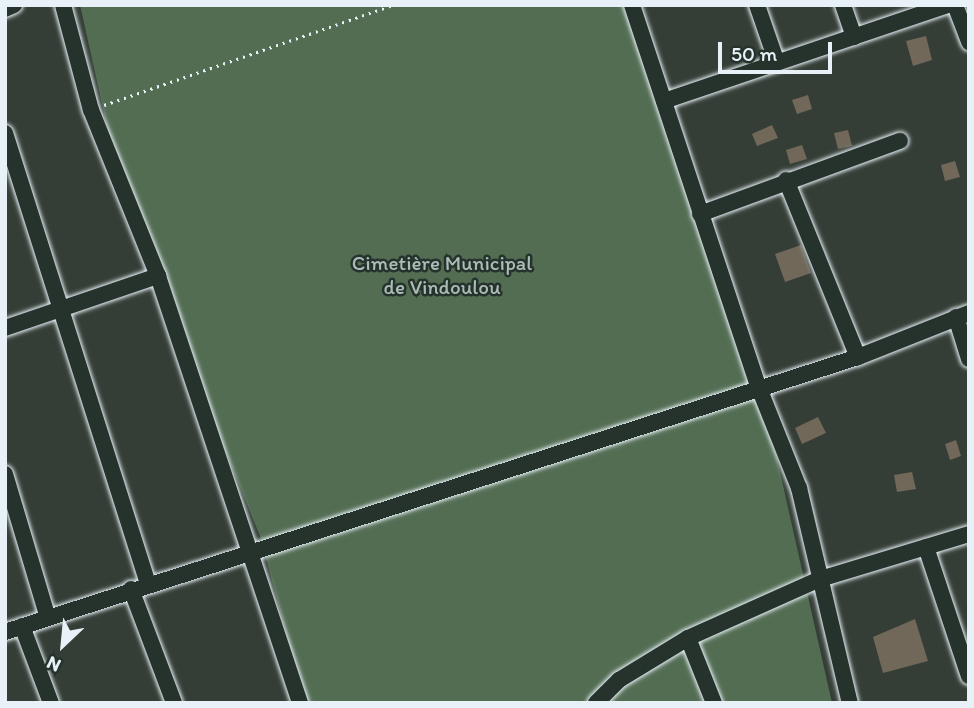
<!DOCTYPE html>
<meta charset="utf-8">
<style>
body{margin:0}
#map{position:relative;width:974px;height:708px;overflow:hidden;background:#353e36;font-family:Itim,sans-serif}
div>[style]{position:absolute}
.green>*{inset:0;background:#536d53}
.building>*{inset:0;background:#716859}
.path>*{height:2.5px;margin-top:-1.25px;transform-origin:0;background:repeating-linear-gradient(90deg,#e8f1f8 0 2px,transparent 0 7px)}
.roads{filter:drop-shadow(0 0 2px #e8f1f8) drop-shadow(0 0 2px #e8f1f8)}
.minor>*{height:16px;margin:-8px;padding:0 8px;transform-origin:8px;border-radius:8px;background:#26332d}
span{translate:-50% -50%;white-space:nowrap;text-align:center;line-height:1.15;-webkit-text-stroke:5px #26332d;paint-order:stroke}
.park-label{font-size:21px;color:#acbcb6}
.frame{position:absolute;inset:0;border:7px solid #e8f1f8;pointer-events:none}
.north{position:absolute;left:28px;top:610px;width:70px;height:70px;-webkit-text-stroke:5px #26332d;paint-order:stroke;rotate:206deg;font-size:19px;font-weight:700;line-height:28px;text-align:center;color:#e8f1f8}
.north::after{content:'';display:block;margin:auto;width:24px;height:32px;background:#e8f1f8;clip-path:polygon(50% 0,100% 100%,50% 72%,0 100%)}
.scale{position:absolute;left:718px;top:42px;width:114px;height:32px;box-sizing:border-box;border:4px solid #e8f1f8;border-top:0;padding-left:9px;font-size:21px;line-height:24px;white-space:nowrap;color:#e8f1f8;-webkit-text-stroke:5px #26332d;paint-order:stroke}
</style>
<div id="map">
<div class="green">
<div style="clip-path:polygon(80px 5px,633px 5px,764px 401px,832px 703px,305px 703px,260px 536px,124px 202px)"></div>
</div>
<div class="building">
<div style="clip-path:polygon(926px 36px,932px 60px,913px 66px,906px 41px)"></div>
<div style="clip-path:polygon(808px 95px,812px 109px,797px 114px,792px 100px)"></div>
<div style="clip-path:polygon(772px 125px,778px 138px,757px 146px,752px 134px)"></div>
<div style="clip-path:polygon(848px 130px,852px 146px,838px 149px,834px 133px)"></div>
<div style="clip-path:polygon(802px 145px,807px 159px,790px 164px,786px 150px)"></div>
<div style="clip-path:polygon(955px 161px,960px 177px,945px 181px,941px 165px)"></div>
<div style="clip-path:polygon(801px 245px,811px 273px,785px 282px,775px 254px)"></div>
<div style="clip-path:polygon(818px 417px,826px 433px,802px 444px,795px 428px)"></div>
<div style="clip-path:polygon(956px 440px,961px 456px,950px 460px,945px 444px)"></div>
<div style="clip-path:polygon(912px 472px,916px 489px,897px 492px,894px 475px)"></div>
<div style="clip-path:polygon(915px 619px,928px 661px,883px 673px,873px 637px)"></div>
</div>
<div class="path">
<div style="left:104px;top:105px;width:306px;rotate:-19.1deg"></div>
</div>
<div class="roads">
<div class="minor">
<div style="left:63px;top:5px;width:109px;rotate:75.1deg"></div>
<div style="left:91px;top:110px;width:179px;rotate:68deg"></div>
<div style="left:158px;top:276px;width:450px;rotate:71.6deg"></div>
<div style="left:632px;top:5px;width:404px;rotate:71.7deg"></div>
<div style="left:759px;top:388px;width:108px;rotate:68.2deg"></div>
<div style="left:799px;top:488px;width:221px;rotate:76.7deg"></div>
<div style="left:757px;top:5px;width:58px;rotate:70.9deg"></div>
<div style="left:843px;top:5px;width:34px;rotate:71deg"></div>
<div style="left:955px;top:5px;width:40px;rotate:69deg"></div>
<div style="left:5px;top:9px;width:10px;rotate:-24deg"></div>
<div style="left:664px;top:101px;width:299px;rotate:-18.7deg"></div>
<div style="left:5px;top:133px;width:473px;rotate:72.4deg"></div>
<div style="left:786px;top:180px;width:191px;rotate:67.9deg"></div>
<div style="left:700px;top:214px;width:213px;rotate:-20.1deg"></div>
<div style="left:956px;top:317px;width:44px;rotate:72.8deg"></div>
<div style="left:5px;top:328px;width:162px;rotate:-18.8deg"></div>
<div style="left:5px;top:474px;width:150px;rotate:73.4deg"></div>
<div style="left:926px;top:547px;width:136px;rotate:71.6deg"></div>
<div style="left:131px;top:589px;width:122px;rotate:69.3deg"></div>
<div style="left:22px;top:626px;width:82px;rotate:69.4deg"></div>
<div style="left:5px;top:632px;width:896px;rotate:-17.87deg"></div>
<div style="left:858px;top:357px;width:119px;rotate:-21.6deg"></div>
<div style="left:688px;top:638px;width:70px;rotate:68.2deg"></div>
<div style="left:596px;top:703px;width:33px;rotate:-45deg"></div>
<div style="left:619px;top:680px;width:81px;rotate:-31.3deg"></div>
<div style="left:688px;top:638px;width:145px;rotate:-24.1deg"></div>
<div style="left:820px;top:579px;width:156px;rotate:-16.8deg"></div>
</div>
</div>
<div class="park-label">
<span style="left:442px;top:275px">Cimetière Municipal<br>de Vindoulou</span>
</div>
<div class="frame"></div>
<div class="north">N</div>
<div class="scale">50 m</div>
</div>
